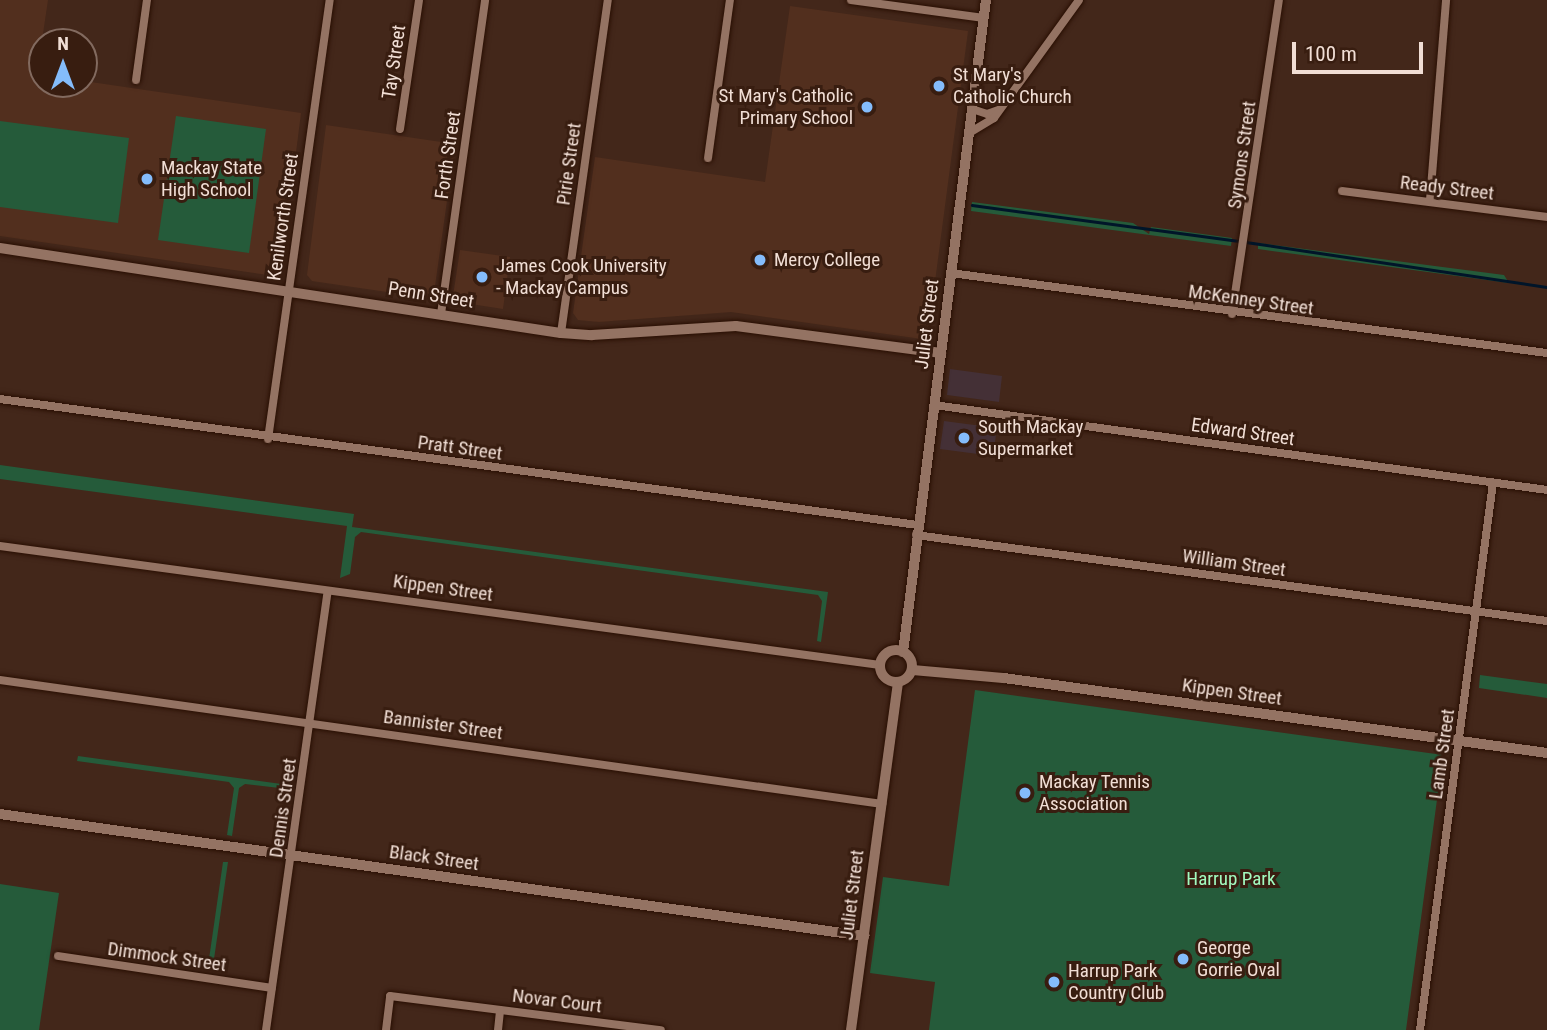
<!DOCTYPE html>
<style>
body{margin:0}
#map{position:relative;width:1547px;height:1030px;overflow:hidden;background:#43271a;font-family:"Roboto Condensed",sans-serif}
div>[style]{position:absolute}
.commercial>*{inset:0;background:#443036}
.built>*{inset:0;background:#522f1e}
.green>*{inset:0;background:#255b3a}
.stream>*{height:2.5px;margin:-1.25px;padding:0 1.25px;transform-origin:1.25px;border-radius:1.25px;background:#001529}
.roads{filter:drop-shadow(0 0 2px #290f03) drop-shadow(0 0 2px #290f03)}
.minor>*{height:8px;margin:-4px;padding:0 4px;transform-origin:4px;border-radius:4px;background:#947363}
.tertiary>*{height:10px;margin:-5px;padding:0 5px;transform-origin:5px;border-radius:5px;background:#947363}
.tertiary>.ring{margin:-5px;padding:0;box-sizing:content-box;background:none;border:10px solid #947363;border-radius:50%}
.dots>*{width:19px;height:19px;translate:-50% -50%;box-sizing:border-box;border:4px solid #381d10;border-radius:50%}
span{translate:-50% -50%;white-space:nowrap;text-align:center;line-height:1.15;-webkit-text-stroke:6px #381d10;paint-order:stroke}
.street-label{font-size:19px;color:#f1ded5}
.poi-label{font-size:19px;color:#f1ded5}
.left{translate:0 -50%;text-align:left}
.right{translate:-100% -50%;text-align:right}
.park-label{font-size:19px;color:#a2fabf}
.north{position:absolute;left:28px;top:28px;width:70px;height:70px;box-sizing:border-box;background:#381d10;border:2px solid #826a5f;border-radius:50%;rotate:0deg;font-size:19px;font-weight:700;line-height:28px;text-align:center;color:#f1ded5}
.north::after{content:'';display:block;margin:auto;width:24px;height:32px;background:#84bcfb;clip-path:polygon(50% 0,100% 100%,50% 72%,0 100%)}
.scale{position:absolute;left:1292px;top:42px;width:131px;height:32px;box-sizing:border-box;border:4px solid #f1ded5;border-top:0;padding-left:9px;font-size:21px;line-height:24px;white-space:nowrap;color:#f1ded5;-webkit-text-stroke:5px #381d10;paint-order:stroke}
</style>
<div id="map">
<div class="commercial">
<div style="clip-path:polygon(950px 369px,1002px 376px,999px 402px,947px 395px)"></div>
<div style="clip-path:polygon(944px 421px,997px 428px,993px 456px,940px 449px)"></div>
</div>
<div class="built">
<div style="clip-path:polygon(0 0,48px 0,37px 74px,42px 75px,42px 84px,84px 81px,301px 113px,281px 271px,275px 276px,0 236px)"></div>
<div style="clip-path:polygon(790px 6px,968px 31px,928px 335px,922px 339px,731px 312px,599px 322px,578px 320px,573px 313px,595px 157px,765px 182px)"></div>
<div style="clip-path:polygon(326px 125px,455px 144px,434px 293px,428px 298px,312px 281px,307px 275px)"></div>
<div style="clip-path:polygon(460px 250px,510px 257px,503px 309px,458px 302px,453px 296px)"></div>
</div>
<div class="green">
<div style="clip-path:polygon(176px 116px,266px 129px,249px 253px,158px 240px)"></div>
<div style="clip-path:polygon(0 121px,129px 138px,118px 223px,0 207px)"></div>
<div style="clip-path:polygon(972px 202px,1133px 223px,1149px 234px,1151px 227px,1232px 238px,1231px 246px,971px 211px)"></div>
<div style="clip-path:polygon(1258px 243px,1504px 275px,1509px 283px,1258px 249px)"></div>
<div style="clip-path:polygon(0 465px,354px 514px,352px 527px,828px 592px,821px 642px,817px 641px,822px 601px,818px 595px,361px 532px,355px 537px,350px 574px,340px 578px,347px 526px,0 479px)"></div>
<div style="clip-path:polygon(1480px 675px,1547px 684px,1547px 698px,1479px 688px)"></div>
<div style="clip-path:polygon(975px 690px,1443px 755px,1406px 1030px,929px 1030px,935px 982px,870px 973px,883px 877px,949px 886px)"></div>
<div style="clip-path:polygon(78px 756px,289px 785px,288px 789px,245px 784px,239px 788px,232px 836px,227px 835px,234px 788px,229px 782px,77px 761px)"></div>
<div style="clip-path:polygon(223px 862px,228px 862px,213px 966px,208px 966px)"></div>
<div style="clip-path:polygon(0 884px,59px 893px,39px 1030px,0 1030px)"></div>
</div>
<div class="stream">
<div style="left:972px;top:205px;width:269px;rotate:7.7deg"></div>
<div style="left:1246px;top:242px;width:304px;rotate:8.5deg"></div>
</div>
<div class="roads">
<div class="minor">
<div style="left:851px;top:0;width:134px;rotate:7.7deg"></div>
<div style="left:136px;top:80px;width:81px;rotate:-82.2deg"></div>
<div style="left:972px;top:109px;width:16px;rotate:18deg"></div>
<div style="left:987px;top:114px;width:12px;rotate:-20deg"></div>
<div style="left:400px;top:129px;width:130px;rotate:-81.6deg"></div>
<div style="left:969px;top:133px;width:29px;rotate:-31deg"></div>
<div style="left:994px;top:118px;width:145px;rotate:-54.2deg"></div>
<div style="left:708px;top:158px;width:160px;rotate:-82.1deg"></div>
<div style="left:1342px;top:191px;width:207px;rotate:7.2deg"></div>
<div style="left:1430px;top:200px;width:201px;rotate:-85.4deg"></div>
<div style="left:951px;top:273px;width:601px;rotate:7.65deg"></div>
<div style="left:441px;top:314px;width:317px;rotate:-82deg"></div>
<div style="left:1232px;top:314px;width:317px;rotate:-81.5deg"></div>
<div style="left:561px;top:333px;width:336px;rotate:-82deg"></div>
<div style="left:0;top:399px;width:926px;rotate:7.82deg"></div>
<div style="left:934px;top:405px;width:619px;rotate:7.89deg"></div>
<div style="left:268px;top:439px;width:443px;rotate:-82deg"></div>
<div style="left:916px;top:535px;width:637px;rotate:7.76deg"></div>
<div style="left:0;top:546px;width:888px;rotate:7.7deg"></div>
<div style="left:0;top:680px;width:891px;rotate:8deg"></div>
<div style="left:58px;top:956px;width:216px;rotate:8.5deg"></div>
<div style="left:266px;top:1030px;width:443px;rotate:-82deg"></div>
<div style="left:386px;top:1030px;width:34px;rotate:-83deg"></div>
<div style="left:390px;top:996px;width:273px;rotate:7.2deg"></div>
<div style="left:498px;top:1030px;width:20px;rotate:-84deg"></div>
<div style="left:1420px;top:1030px;width:552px;rotate:-82.4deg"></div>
</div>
<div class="tertiary">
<div style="left:0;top:248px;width:567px;rotate:8.62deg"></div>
<div style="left:561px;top:333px;width:31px;rotate:4deg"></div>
<div style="left:592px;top:335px;width:144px;rotate:-3.6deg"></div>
<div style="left:736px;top:326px;width:207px;rotate:7.5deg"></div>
<div class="ring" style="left:880px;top:650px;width:22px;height:22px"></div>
<div style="left:903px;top:652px;width:657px;rotate:-82.75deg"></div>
<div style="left:912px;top:670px;width:92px;rotate:5deg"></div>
<div style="left:1004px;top:678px;width:548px;rotate:7.86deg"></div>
<div style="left:0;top:814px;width:873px;rotate:8.04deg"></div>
<div style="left:851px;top:1030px;width:351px;rotate:-82.3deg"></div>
</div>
</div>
<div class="dots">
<div style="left:939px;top:86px;background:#84bcfb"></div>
<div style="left:867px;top:107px;background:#84bcfb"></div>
<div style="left:147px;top:179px;background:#84bcfb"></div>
<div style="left:760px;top:260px;background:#84bcfb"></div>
<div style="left:482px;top:277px;background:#84bcfb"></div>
<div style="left:964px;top:438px;background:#84bcfb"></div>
<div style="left:1025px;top:793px;background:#84bcfb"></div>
<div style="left:1183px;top:959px;background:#84bcfb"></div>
<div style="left:1054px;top:982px;background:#84bcfb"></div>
</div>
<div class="street-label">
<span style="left:394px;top:62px;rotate:-82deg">Tay Street</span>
<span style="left:448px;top:155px;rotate:-82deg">Forth Street</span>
<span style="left:1242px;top:155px;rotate:-82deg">Symons Street</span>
<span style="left:569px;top:164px;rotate:-82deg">Pirie Street</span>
<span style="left:1447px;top:188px;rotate:7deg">Ready Street</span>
<span style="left:283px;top:217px;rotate:-82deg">Kenilworth Street</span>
<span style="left:431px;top:295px;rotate:9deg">Penn Street</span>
<span style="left:1251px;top:300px;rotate:8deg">McKenney Street</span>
<span style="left:927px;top:324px;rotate:-83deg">Juliet Street</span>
<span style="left:1243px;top:432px;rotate:8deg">Edward Street</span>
<span style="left:460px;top:448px;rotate:8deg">Pratt Street</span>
<span style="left:1234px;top:563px;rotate:8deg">William Street</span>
<span style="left:443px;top:588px;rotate:8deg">Kippen Street</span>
<span style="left:1232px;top:692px;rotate:8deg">Kippen Street</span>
<span style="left:443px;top:725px;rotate:8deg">Bannister Street</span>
<span style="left:1442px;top:754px;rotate:-82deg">Lamb Street</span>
<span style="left:283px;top:808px;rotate:-82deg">Dennis Street</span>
<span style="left:434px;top:858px;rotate:8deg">Black Street</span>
<span style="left:852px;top:895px;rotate:-83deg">Juliet Street</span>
<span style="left:167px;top:957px;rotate:8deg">Dimmock Street</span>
<span style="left:557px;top:1001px;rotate:7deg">Novar Court</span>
</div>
<div class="poi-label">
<span class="left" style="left:953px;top:86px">St Mary's<br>Catholic Church</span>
<span class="right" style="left:853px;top:107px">St Mary's Catholic<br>Primary School</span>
<span class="left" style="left:161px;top:179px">Mackay State<br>High School</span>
<span class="left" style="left:774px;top:260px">Mercy College</span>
<span class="left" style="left:496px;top:277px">James Cook University<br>- Mackay Campus</span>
<span class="left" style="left:978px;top:438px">South Mackay<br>Supermarket</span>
<span class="left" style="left:1039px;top:793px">Mackay Tennis<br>Association</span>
<span class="left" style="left:1197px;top:959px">George<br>Gorrie Oval</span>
<span class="left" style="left:1068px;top:982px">Harrup Park<br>Country Club</span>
</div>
<div class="park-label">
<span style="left:1231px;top:879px">Harrup Park</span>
</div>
<div class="north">N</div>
<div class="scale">100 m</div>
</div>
